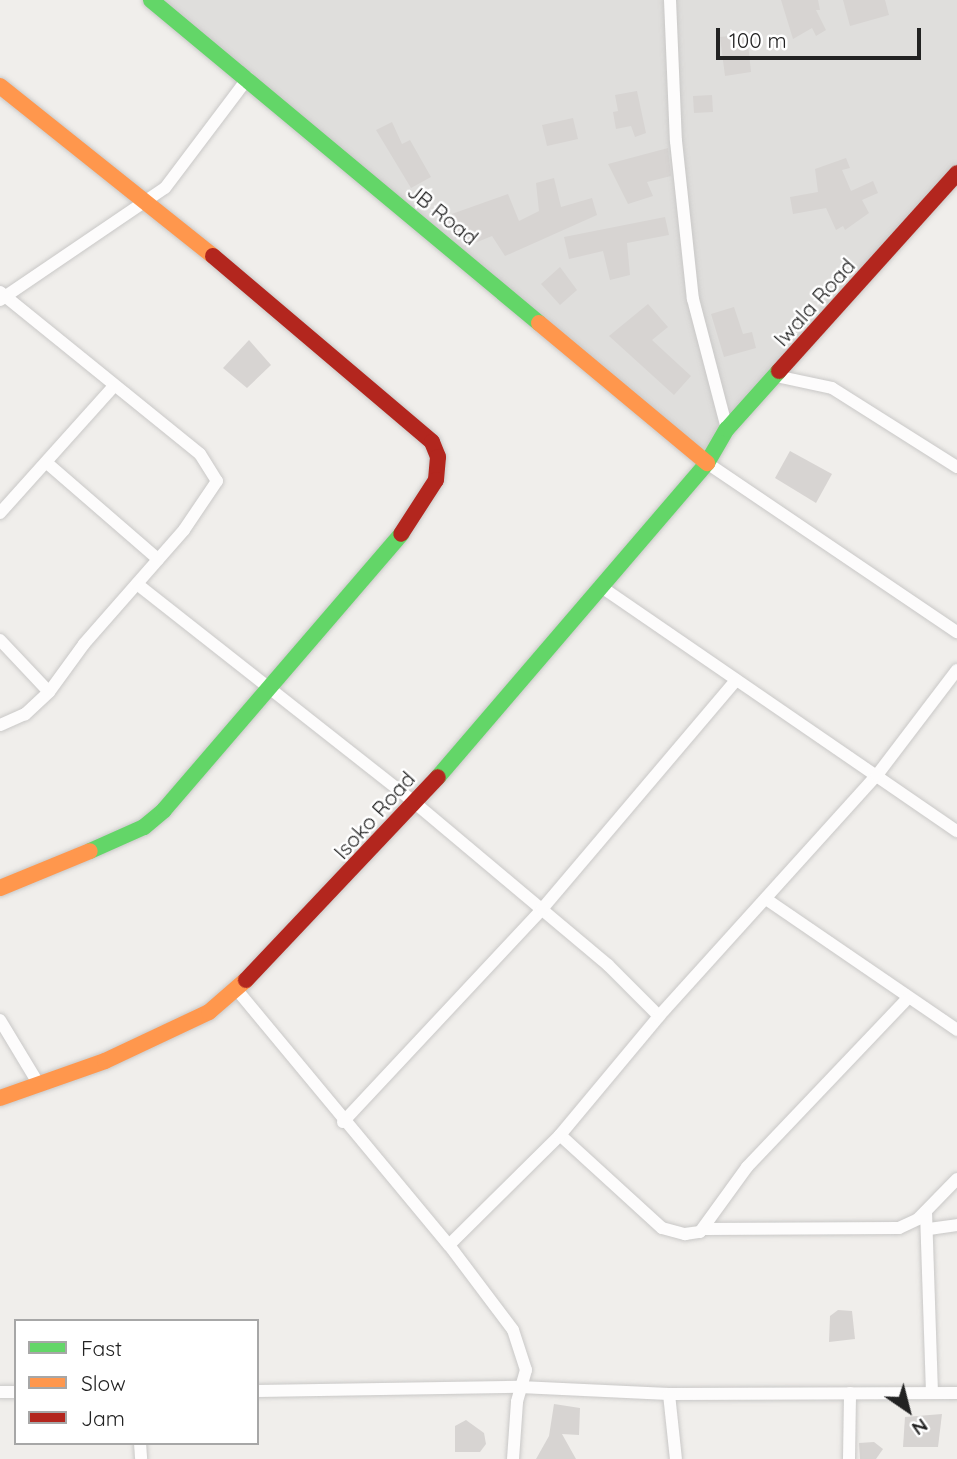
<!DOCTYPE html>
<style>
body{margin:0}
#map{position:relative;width:957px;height:1459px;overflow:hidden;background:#f0eeeb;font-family:Quicksand,sans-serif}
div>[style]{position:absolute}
.residential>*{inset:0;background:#dfdedc}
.building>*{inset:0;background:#d7d4d2}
.roads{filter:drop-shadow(0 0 2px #c9c8c7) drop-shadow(0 0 2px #c9c8c7)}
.street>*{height:12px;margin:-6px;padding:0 6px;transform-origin:6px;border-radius:6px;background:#fdfcfc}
.fast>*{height:16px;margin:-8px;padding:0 8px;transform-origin:8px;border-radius:8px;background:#63d668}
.slow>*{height:16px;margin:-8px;padding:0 8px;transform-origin:8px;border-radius:8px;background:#ff974d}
.jam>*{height:16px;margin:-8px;padding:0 8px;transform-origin:8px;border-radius:8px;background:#b3261e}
span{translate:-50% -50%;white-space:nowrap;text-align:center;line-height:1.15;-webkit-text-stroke:5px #fff;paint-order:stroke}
.street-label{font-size:21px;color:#222}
.legend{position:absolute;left:14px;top:1319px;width:245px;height:126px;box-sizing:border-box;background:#fff;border:2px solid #a7a7a7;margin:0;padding:9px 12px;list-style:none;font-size:21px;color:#222}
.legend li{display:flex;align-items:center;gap:14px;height:35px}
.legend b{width:35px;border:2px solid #a7a7a7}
.north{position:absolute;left:873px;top:1375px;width:70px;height:70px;-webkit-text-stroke:5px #fff;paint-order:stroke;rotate:145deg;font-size:19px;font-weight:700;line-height:28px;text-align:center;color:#222}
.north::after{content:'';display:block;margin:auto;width:24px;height:32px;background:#222;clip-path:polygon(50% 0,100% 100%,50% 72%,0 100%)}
.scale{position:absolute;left:716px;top:28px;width:205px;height:32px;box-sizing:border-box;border:4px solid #222;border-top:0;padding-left:9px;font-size:21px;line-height:24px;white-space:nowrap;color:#222;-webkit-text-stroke:5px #fff;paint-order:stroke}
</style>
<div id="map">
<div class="residential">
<div style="clip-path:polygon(152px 0,957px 0,957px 178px,705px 463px)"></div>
</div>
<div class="building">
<div style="clip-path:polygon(781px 0,818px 0,820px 10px,816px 10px,826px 30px,816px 36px,812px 28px,793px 39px)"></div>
<div style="clip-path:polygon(843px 0,885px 0,889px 15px,850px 26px)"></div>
<div style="clip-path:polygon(747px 34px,751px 72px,725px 76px,720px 37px)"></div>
<div style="clip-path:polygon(637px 91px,646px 133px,635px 137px,631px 126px,616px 129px,613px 112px,618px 111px,615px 95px)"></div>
<div style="clip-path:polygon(712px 95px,713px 112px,694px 113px,693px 96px)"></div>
<div style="clip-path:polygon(573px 118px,578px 139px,547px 146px,542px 125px)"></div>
<div style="clip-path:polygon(392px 122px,402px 144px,410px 140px,431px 177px,411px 188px,376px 130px)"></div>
<div style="clip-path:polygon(668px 148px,671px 176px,647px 182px,653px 196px,628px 204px,608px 164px)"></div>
<div style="clip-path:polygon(846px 158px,850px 168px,842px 170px,851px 191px,873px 181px,878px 193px,862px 200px,869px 213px,845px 230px,843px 226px,836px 230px,826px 208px,793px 214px,790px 197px,818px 192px,815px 169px)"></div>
<div style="clip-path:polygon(554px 178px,561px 207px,592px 198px,597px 215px,505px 256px,492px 236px,465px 247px,456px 225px,451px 227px,446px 216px,508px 194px,519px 221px,539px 211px,536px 183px)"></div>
<div style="clip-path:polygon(665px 217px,669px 235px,627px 243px,630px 275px,610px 280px,603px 251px,569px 259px,564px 237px)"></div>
<div style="clip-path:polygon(560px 267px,577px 290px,560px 305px,541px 284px)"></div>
<div style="clip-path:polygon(648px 304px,668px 327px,652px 340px,691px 376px,674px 395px,609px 336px)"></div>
<div style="clip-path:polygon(734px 307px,743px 334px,752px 332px,756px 348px,724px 357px,711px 314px)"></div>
<div style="clip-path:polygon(249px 340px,271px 365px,247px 388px,223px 368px)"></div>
<div style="clip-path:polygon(790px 451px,832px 474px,816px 503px,775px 478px)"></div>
<div style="clip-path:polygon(838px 1310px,852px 1311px,855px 1339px,829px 1342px,830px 1316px)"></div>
<div style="clip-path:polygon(554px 1404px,580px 1408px,579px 1435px,562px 1434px,576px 1459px,536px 1459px,549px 1436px)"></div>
<div style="clip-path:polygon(942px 1414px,938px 1447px,903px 1447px,905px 1417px)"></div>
<div style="clip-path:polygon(466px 1420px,484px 1433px,486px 1444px,480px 1452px,455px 1452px,455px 1426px)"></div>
<div style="clip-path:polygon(874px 1442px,883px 1449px,876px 1459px,860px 1459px,859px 1443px)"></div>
</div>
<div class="roads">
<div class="street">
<div style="left:670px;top:0;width:141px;rotate:87.6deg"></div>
<div style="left:676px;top:141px;width:159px;rotate:83.9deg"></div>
<div style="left:693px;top:299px;width:134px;rotate:75.3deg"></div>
<div style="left:0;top:292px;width:257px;rotate:39deg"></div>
<div style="left:200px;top:454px;width:32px;rotate:58deg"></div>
<div style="left:217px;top:481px;width:59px;rotate:124deg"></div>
<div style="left:184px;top:530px;width:152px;rotate:131.3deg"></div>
<div style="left:84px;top:644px;width:59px;rotate:126.1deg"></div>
<div style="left:49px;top:692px;width:33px;rotate:137deg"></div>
<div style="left:25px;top:714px;width:27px;rotate:156deg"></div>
<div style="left:0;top:300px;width:199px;rotate:-34.2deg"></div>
<div style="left:165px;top:188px;width:138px;rotate:-53deg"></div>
<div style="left:776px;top:376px;width:57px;rotate:12.1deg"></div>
<div style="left:832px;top:388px;width:148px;rotate:32.3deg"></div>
<div style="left:47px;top:463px;width:147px;rotate:40.9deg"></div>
<div style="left:707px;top:463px;width:302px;rotate:34.1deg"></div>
<div style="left:0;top:513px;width:169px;rotate:-48.1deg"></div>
<div style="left:137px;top:584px;width:354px;rotate:38.2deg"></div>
<div style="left:415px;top:803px;width:252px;rotate:40deg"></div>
<div style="left:608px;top:965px;width:72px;rotate:45deg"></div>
<div style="left:600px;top:586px;width:433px;rotate:34.5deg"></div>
<div style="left:0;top:640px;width:71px;rotate:46.7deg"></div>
<div style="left:766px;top:899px;width:232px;rotate:34.4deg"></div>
<div style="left:237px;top:990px;width:332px;rotate:50.3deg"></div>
<div style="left:449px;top:1245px;width:106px;rotate:53deg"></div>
<div style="left:513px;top:1330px;width:42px;rotate:72deg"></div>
<div style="left:526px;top:1370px;width:33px;rotate:106deg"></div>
<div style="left:517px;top:1402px;width:57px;rotate:94deg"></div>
<div style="left:0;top:1020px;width:74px;rotate:58.9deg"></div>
<div style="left:343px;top:1122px;width:291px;rotate:-46.9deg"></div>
<div style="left:542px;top:909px;width:300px;rotate:-49.7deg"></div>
<div style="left:560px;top:1135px;width:138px;rotate:42.4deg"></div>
<div style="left:662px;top:1228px;width:24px;rotate:15deg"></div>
<div style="left:685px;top:1234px;width:15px;rotate:-8deg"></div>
<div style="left:700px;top:1232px;width:80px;rotate:-54.1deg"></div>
<div style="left:747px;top:1167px;width:232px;rotate:-46.4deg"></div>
<div style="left:926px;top:1212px;width:181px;rotate:88.1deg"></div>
<div style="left:704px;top:1229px;width:195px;rotate:-0.3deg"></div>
<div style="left:899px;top:1228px;width:21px;rotate:-25deg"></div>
<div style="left:918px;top:1219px;width:56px;rotate:-45.7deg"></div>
<div style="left:929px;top:1229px;width:28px;rotate:-8deg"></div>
<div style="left:449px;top:1245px;width:156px;rotate:-44.7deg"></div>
<div style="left:560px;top:1135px;width:155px;rotate:-50.2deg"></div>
<div style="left:659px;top:1016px;width:325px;rotate:-47.9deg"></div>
<div style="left:877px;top:775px;width:132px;rotate:-52.7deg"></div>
<div style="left:257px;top:1391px;width:263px;rotate:-0.9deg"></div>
<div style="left:520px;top:1387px;width:149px;rotate:2.7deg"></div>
<div style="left:669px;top:1394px;width:288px;rotate:-0.2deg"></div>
<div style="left:0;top:1392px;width:16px"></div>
<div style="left:669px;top:1394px;width:65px;rotate:83.9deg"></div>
<div style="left:140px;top:1443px;width:16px;rotate:86deg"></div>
<div style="left:849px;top:1459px;width:66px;rotate:-89.1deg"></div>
</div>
<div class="fast">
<div style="left:151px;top:0;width:505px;rotate:39.78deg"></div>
<div style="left:438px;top:777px;width:413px;rotate:-49.4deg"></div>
<div style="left:707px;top:463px;width:39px;rotate:-60deg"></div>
<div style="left:727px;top:429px;width:78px;rotate:-48.1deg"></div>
<div style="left:90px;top:851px;width:59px;rotate:-24deg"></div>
<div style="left:144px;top:827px;width:26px;rotate:-40deg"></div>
<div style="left:164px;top:810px;width:364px;rotate:-49.3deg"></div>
</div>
<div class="slow">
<div style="left:0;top:86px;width:273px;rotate:38.6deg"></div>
<div style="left:539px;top:323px;width:219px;rotate:39.8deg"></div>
<div style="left:0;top:888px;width:97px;rotate:-22.3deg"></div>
<div style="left:0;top:1098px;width:111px;rotate:-19.4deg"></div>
<div style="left:105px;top:1061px;width:115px;rotate:-25.2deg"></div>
<div style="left:209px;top:1012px;width:49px;rotate:-40.9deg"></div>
</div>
<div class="jam">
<div style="left:213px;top:256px;width:287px;rotate:40.3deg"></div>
<div style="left:432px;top:442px;width:16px;rotate:68deg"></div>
<div style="left:438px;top:457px;width:23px;rotate:95deg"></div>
<div style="left:436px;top:480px;width:64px;rotate:122.9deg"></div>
<div style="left:779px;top:371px;width:266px;rotate:-48deg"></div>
<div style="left:246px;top:980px;width:279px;rotate:-46.6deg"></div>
</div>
</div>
<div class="street-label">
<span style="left:443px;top:214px;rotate:39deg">JB Road</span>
<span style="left:814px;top:302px;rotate:-48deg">Iwala Road</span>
<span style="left:374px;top:815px;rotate:-48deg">Isoko Road</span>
</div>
<ul class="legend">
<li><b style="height:9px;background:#63d668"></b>Fast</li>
<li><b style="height:9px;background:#ff974d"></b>Slow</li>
<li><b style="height:9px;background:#b3261e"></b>Jam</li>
</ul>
<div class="north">N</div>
<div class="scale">100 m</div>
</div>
